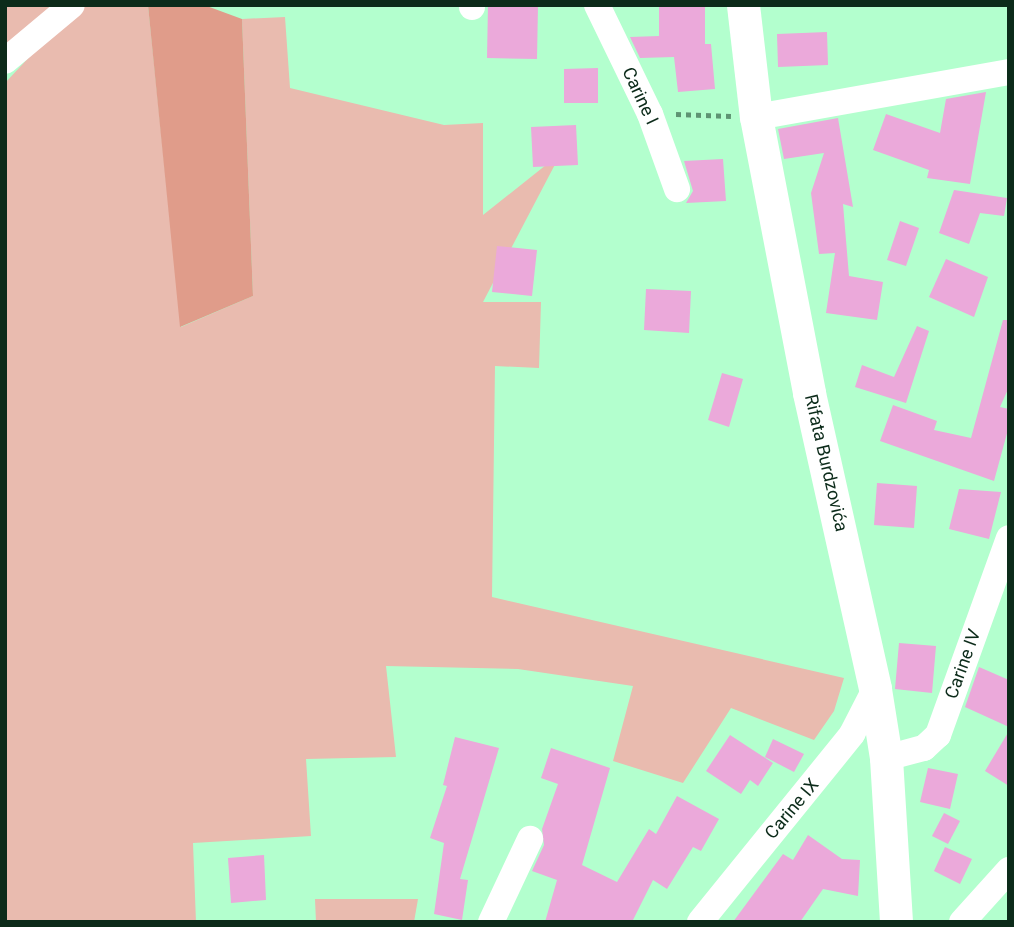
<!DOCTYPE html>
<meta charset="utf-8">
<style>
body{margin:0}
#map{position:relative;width:1014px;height:927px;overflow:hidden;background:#b3ffce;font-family:Roboto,sans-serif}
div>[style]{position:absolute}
.green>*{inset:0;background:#e9bbaf}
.forest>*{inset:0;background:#e09c8a}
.building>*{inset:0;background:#eba9da}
.path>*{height:4.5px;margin-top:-2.25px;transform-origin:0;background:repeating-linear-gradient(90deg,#5e9473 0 5px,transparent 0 10px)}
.minor>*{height:26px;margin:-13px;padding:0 13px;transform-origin:13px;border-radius:13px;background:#fff}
.tertiary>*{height:33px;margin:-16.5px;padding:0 16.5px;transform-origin:16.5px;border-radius:16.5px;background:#fff}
span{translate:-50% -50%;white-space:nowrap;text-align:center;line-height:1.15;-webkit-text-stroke:5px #fff;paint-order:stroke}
.street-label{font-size:18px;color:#0c2b1a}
.frame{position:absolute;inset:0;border:7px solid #0c2b1a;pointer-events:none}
</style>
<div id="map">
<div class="green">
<div style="clip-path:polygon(5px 5px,56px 5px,5px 56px)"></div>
<div style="clip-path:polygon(78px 5px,148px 5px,181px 327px,253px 296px,242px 19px,285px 17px,290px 88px,444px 125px,483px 123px,483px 215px,561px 153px,483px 302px,541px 302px,539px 368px,495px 366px,492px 597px,844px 678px,834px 711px,814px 740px,731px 708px,683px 783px,613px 761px,633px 686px,518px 669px,386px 666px,396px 757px,306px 759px,311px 836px,193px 843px,196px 922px,5px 922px,5px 83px)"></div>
<div style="clip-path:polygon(315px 899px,418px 899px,414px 922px,316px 922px)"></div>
</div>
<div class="forest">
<div style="clip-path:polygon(148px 5px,204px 5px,242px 19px,253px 296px,180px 327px)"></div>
</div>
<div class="building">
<div style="clip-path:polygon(488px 5px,538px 5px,537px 59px,487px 58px)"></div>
<div style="clip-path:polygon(659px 5px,705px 5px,705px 44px,711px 44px,715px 89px,678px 92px,674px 57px,640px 58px,630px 37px,659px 36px)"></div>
<div style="clip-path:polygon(827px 32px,828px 65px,778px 67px,777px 34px)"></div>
<div style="clip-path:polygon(598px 68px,598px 103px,564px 103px,564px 69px)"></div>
<div style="clip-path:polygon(986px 92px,970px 184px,927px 178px,929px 170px,873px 150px,886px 114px,940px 133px,946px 99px)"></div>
<div style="clip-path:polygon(838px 118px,853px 207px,843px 204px,849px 276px,883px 282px,877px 320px,826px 313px,835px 253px,819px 254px,811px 193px,824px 153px,784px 159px,778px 129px)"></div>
<div style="clip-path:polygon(576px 125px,578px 165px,533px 167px,531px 127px)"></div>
<div style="clip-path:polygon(723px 159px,726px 201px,686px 203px,693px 191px,684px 161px)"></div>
<div style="clip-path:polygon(954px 190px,1007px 198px,1004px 216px,980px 213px,969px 244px,939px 233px)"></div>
<div style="clip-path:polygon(900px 221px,919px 228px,906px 266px,887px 260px)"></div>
<div style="clip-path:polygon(497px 246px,537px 250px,532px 296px,492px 292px)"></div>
<div style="clip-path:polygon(946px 259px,988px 277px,974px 317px,929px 297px)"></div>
<div style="clip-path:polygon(646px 289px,691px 291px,689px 333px,644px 330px)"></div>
<div style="clip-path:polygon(1003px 320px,1009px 320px,1009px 387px,1000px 407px,1009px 409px,1009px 426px,994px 481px,880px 441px,893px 405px,937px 421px,934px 430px,971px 438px)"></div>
<div style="clip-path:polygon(917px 326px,929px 331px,906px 403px,855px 387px,862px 365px,894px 377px)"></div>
<div style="clip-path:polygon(722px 373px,743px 379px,729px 427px,708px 420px)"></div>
<div style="clip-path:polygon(877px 483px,917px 486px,914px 528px,874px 525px)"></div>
<div style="clip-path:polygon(959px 489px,1001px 492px,989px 539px,949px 529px)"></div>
<div style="clip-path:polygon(899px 643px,936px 646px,932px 693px,895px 689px)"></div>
<div style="clip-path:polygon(979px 667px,1009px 680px,1009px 727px,965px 707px)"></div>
<div style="clip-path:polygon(1009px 731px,1009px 786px,985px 771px)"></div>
<div style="clip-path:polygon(730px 735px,773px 763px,758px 786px,750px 780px,741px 794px,706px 771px)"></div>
<div style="clip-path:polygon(455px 737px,499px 748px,460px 879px,468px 880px,462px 920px,434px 914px,444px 843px,430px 838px,447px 786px,443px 785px)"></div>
<div style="clip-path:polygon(773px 739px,804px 754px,794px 772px,765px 757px)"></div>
<div style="clip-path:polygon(551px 748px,610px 768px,582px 865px,617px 882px,649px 829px,656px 834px,677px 796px,719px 819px,701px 851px,693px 847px,667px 889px,653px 880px,632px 922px,545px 922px,557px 880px,532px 871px,544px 845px,542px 829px,558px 784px,541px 778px)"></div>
<div style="clip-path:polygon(928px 768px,958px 774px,950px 809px,920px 802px)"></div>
<div style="clip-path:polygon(944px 813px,960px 821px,948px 844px,932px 836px)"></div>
<div style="clip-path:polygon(808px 835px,842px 859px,860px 860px,858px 896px,823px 889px,800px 922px,733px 922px,783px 854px,793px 860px)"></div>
<div style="clip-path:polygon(945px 847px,972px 859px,960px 884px,934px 871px)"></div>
<div style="clip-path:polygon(264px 855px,266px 900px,231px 903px,228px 858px)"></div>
</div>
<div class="path">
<div style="left:676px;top:114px;width:55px;rotate:2.1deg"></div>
</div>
<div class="minor">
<div style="left:597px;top:5px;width:121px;rotate:64.1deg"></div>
<div style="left:650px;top:114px;width:80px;rotate:70.2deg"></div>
<div style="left:472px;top:7px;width:2px;rotate:-90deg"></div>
<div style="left:5px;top:61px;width:87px;rotate:-39.9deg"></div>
<div style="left:756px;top:117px;width:257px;rotate:-10.1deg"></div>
<div style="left:886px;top:758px;width:39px;rotate:-15deg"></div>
<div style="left:924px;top:748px;width:19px;rotate:-43deg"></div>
<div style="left:938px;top:735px;width:209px;rotate:-70.2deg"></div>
<div style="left:491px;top:922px;width:92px;rotate:-64.8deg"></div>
<div style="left:700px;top:922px;width:242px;rotate:-51deg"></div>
<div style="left:852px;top:734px;width:51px;rotate:-62.9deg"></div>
<div style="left:962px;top:922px;width:70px;rotate:-47.9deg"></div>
</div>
<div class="tertiary">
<div style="left:743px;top:5px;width:113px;rotate:83.4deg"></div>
<div style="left:756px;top:117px;width:281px;rotate:79.1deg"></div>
<div style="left:809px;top:393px;width:303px;rotate:77.4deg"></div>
<div style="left:875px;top:689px;width:70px;rotate:80.9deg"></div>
<div style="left:886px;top:758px;width:164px;rotate:86.5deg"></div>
</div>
<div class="street-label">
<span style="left:640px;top:96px;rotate:65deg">Carine I</span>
<span style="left:826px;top:463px;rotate:77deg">Rifata Burdzovića</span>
<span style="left:963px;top:664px;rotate:-70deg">Carine IV</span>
<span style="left:792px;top:809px;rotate:-50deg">Carine IX</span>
</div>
<div class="frame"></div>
</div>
